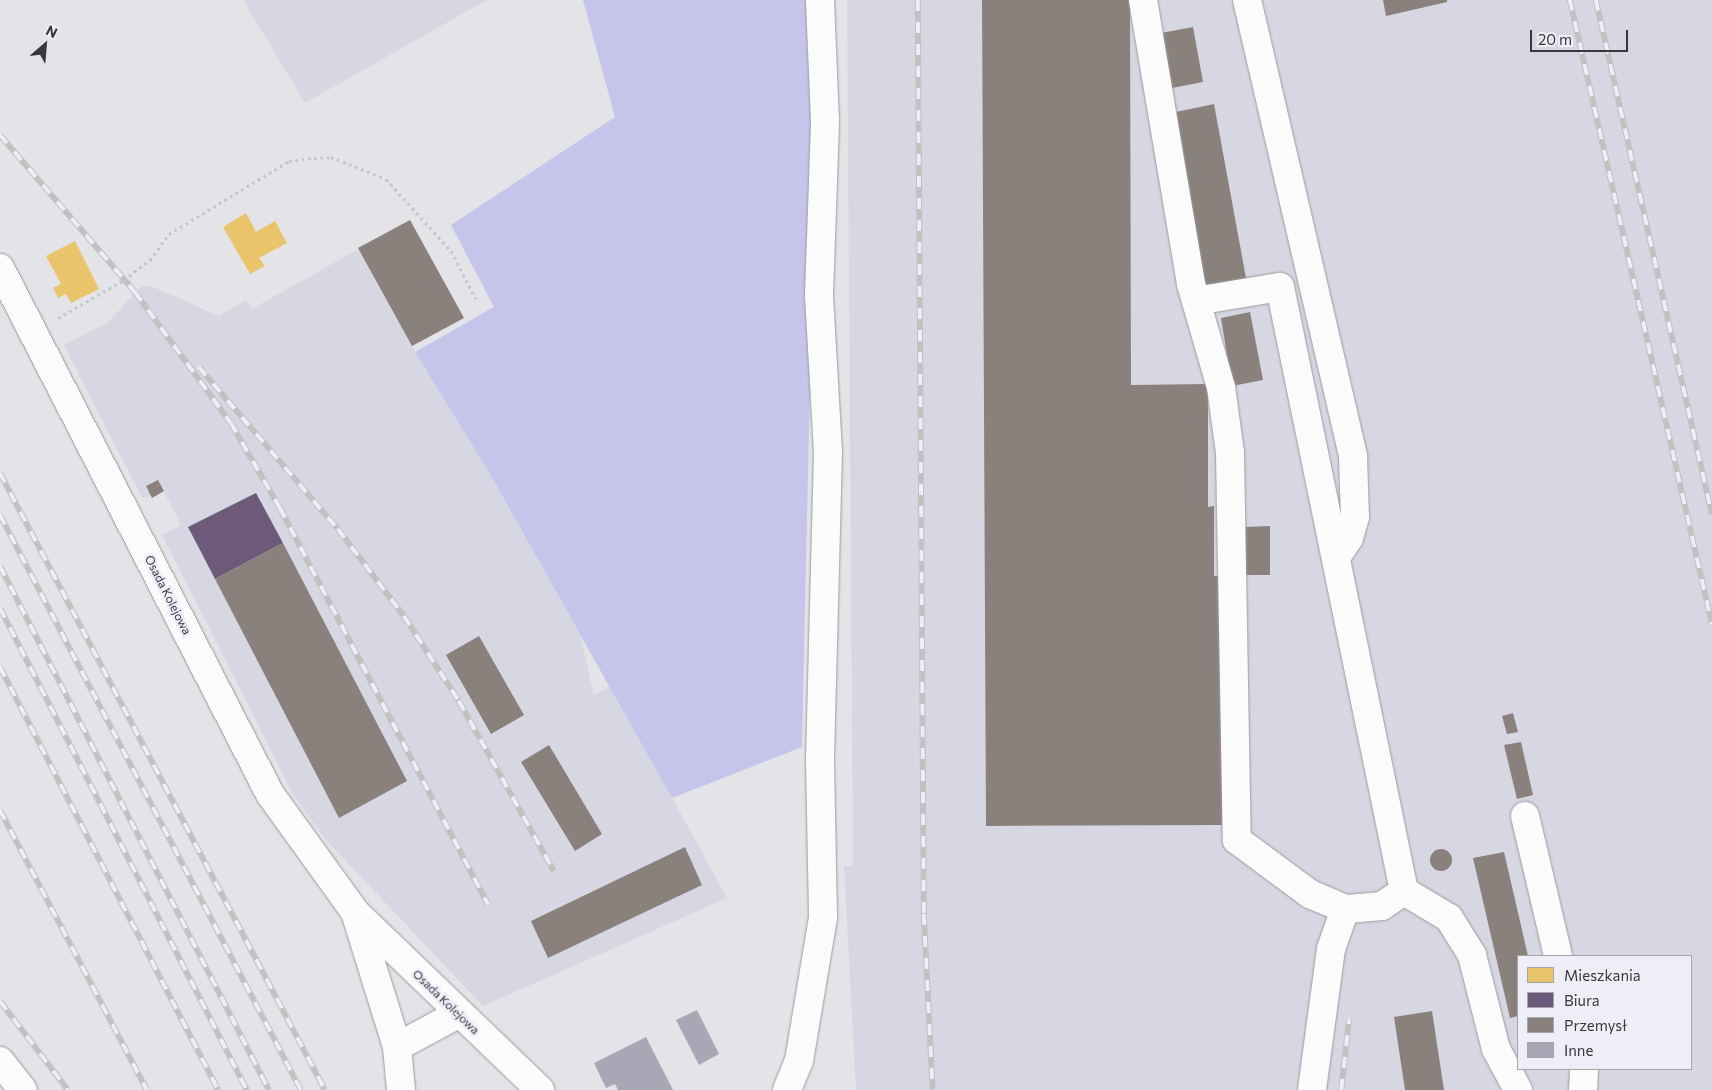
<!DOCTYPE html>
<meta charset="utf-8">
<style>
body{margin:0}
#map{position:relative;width:1712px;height:1090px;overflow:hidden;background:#e3e3e8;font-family:Commissioner,sans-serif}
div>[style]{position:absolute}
.built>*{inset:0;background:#d7d7e3}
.green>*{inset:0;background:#c5c5ec}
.homes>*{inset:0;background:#e9c46a}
.offices>*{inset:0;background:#6d597a}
.industry>*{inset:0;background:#8a817c}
.round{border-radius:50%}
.building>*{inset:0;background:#a8a7b6}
.path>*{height:3px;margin-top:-1.5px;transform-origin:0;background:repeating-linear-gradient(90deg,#c4c4c5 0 2.5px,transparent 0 6.5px)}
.roads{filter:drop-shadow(0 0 1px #9b9b9f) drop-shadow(0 0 1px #9b9b9f)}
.minor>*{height:28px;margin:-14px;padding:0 14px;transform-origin:14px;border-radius:14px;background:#fbfbfc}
.rail>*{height:5.5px;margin-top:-2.75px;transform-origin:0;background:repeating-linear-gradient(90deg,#eeeef9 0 11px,#c1c1c2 0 22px);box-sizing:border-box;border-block:1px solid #c1c1c2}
span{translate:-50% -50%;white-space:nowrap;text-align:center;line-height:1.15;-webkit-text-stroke:5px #eeeef9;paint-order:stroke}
.street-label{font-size:12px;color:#37383c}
.legend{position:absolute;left:1517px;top:955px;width:175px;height:115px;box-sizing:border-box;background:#eeeef9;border:1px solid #a5a5ad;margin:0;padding:6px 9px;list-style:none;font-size:15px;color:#37383c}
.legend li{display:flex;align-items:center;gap:10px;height:25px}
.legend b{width:25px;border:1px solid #a5a5ad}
.north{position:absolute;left:20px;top:20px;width:50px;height:50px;-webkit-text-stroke:4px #eeeef9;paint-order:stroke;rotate:27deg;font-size:14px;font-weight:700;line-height:20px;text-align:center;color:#37383c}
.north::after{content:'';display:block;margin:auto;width:18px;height:22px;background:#37383c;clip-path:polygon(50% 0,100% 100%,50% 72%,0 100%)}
.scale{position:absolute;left:1530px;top:30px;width:98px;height:22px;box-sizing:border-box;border:2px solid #37383c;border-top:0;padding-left:6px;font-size:15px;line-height:18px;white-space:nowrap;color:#37383c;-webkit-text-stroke:4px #eeeef9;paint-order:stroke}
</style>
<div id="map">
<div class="built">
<div style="clip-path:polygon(243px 0,487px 0,305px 103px)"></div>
<div style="clip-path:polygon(evenodd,847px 0,1712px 0,1712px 1090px,856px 1090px,844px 866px,853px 866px,847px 0,1518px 956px,1691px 956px,1691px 1069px,1518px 1069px,1518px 956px)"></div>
<div style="clip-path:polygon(410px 220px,464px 318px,412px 346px,490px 474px,580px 635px,594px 695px,611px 686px,727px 898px,483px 1006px,325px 839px,294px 796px,162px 535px,181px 525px,164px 492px,142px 498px,64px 345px,107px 323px,142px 286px,151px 286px,219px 316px,246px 300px,252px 309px)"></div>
</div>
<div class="green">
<div style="clip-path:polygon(583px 0,811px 0,815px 155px,802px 747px,672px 798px,490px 474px,415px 352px,494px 307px,451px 225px,615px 117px)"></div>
</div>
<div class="homes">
<div style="clip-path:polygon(246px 213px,256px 232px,275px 221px,287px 243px,259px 258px,265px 266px,250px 274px,223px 227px)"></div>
<div style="clip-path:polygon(75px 241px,99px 289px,71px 303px,66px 294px,58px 298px,53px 288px,61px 284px,46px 256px)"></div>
</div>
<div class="offices">
<div style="clip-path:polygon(256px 493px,283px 543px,215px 579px,188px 527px)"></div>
</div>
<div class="industry">
<div style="clip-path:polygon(982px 0,1130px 0,1131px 385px,1208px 384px,1208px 507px,1214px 506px,1214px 576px,1224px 576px,1225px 825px,986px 826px)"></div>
<div style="clip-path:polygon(1383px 0,1447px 0,1447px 2px,1386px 16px)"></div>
<div style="clip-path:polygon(1193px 27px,1203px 82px,1172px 88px,1161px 33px)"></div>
<div style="clip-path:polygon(1214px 104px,1246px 278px,1203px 286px,1171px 113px)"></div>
<div style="clip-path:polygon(410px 220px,464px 318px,412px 346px,358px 248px)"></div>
<div style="clip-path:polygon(1250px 312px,1263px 380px,1232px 386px,1221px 318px)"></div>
<div style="clip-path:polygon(158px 480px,164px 491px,152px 498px,146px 486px)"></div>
<div style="clip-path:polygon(1270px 526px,1270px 575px,1245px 575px,1245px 527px)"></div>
<div style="clip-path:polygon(283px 543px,407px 781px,339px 818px,215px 579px)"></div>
<div style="clip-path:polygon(479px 636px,524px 715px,491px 734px,446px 655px)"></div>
<div style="clip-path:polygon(1513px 713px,1518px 732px,1507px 734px,1502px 716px)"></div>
<div style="clip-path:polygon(1521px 742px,1533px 795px,1517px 799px,1504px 745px)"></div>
<div style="clip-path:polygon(549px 745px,602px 834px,575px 851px,521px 762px)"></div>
<div style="clip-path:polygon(685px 847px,702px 885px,548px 958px,531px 921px)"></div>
<div class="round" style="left:1430px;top:849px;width:22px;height:22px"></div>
<div style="clip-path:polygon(1504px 852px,1528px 956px,1518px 956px,1518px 1016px,1510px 1018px,1473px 858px)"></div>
<div style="clip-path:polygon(1432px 1011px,1444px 1090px,1405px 1090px,1394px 1017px)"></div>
</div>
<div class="building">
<div style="clip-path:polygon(697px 1010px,719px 1054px,699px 1065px,676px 1020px)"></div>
<div style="clip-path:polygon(646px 1037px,673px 1090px,618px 1090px,615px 1084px,606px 1088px,594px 1063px)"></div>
</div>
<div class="path">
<div style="left:58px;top:318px;width:76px;rotate:-29.9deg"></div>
<div style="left:124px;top:280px;width:33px;rotate:-38deg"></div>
<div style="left:150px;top:260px;width:32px;rotate:-54deg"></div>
<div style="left:169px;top:234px;width:140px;rotate:-31.3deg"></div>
<div style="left:289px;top:161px;width:25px;rotate:-7deg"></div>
<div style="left:314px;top:158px;width:17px;rotate:-3deg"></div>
<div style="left:331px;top:157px;width:59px;rotate:21.8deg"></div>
<div style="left:386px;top:179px;width:97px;rotate:47.9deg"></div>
<div style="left:451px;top:251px;width:54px;rotate:62.5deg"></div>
</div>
<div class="roads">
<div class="minor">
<div style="left:1143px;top:0;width:288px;rotate:80.4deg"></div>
<div style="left:1191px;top:284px;width:107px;rotate:73.8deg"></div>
<div style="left:1221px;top:387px;width:67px;rotate:82.2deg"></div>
<div style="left:1230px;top:453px;width:387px;rotate:89deg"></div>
<div style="left:1237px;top:840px;width:91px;rotate:36.5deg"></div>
<div style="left:1310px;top:894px;width:38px;rotate:23deg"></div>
<div style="left:1247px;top:0;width:469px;rotate:76.9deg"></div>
<div style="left:1353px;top:457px;width:60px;rotate:88.1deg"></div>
<div style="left:1355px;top:517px;width:22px;rotate:106deg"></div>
<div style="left:1349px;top:538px;width:23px;rotate:124deg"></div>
<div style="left:0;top:268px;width:591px;rotate:62.83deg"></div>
<div style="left:270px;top:794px;width:145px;rotate:54.2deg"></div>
<div style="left:355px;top:912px;width:257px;rotate:43.9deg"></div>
<div style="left:1196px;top:301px;width:85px;rotate:-9.5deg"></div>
<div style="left:1280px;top:287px;width:617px;rotate:78.4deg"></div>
<div style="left:1404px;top:891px;width:27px;rotate:146deg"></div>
<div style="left:1382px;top:906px;width:37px;rotate:175deg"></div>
<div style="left:1345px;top:909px;width:42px;rotate:109.3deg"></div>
<div style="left:1331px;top:949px;width:142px;rotate:97.7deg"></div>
<div style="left:1525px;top:816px;width:144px;rotate:76.7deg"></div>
<div style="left:1404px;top:891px;width:52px;rotate:31deg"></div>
<div style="left:1449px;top:918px;width:44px;rotate:58.1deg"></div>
<div style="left:1472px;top:955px;width:97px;rotate:75.7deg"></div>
<div style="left:1496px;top:1049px;width:47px;rotate:61.8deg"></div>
<div style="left:356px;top:915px;width:138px;rotate:72.7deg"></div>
<div style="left:397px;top:1047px;width:43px;rotate:84.7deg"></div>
<div style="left:397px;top:1047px;width:69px;rotate:-28.4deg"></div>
<div style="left:0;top:1061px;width:37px;rotate:52deg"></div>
<div style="left:787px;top:1090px;width:31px;rotate:-68deg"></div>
<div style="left:799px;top:1061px;width:146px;rotate:-80.5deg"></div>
<div style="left:823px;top:917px;width:159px;rotate:-91.1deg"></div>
<div style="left:820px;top:758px;width:306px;rotate:-88.5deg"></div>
<div style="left:828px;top:452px;width:157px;rotate:-93.3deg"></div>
<div style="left:819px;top:295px;width:174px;rotate:-88deg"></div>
<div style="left:825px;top:121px;width:121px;rotate:-92.4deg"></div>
<div style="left:1583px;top:1090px;width:21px;rotate:-87deg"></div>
</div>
</div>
<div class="rail">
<div style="left:918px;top:0;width:914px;rotate:89.62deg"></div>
<div style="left:924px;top:914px;width:176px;rotate:87.1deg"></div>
<div style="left:1570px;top:0;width:640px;rotate:77.18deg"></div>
<div style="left:1596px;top:0;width:527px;rotate:77.28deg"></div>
<div style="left:0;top:135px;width:207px;rotate:49.3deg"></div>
<div style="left:135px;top:292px;width:162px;rotate:53.8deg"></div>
<div style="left:231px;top:423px;width:98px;rotate:60deg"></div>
<div style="left:280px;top:508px;width:448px;rotate:62.3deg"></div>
<div style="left:199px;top:367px;width:213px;rotate:49.4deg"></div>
<div style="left:338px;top:529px;width:109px;rotate:52.8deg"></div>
<div style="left:404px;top:616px;width:101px;rotate:57.1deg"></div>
<div style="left:459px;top:701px;width:195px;rotate:60.8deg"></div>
<div style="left:0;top:473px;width:697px;rotate:62.22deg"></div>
<div style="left:0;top:515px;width:649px;rotate:62.37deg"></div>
<div style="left:0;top:566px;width:589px;rotate:62.83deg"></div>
<div style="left:0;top:608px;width:542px;rotate:62.87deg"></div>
<div style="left:0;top:667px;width:476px;rotate:62.7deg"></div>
<div style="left:0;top:810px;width:316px;rotate:62.3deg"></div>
<div style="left:0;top:1001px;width:112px;rotate:52.6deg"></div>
<div style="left:1341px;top:1090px;width:71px;rotate:-83.6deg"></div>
</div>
<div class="street-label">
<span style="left:168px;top:595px;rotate:63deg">Osada Kolejowa</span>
<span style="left:446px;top:1002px;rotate:44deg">Osada Kolejowa</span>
</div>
<ul class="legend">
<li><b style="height:14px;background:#e9c46a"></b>Mieszkania</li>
<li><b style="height:14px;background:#6d597a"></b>Biura</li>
<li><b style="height:14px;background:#8a817c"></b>Przemysł</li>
<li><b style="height:14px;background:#a8a7b6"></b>Inne</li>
</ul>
<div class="north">N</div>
<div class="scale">20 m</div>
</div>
